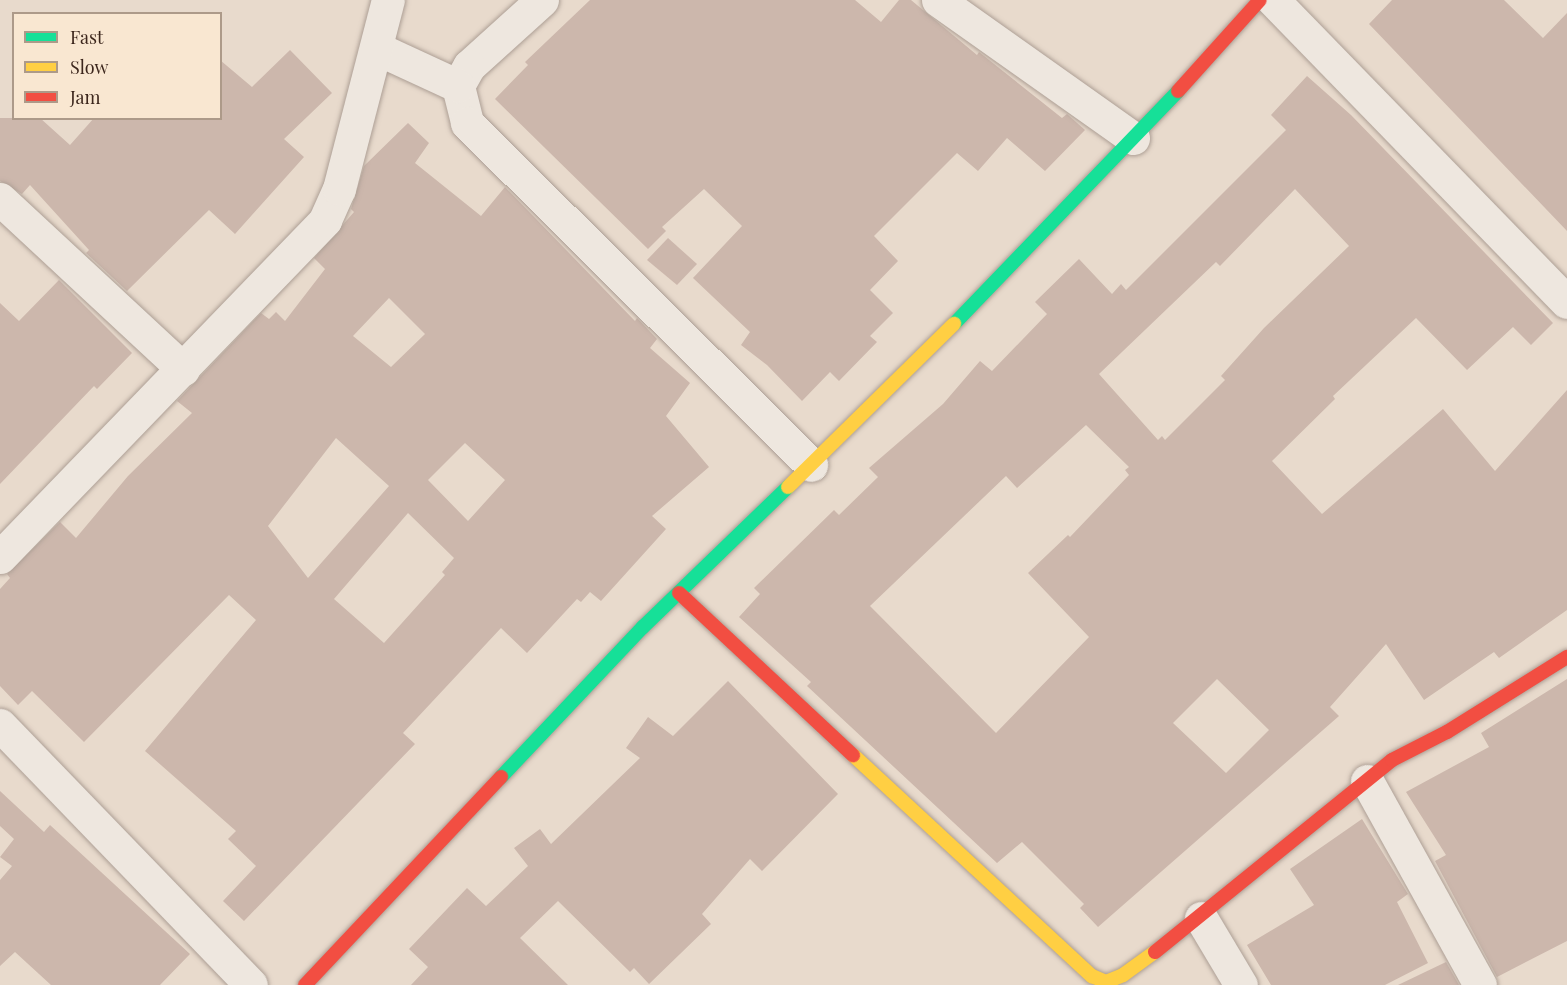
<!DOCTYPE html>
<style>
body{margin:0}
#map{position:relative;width:1567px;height:985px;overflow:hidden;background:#e8dacc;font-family:"Playfair Display",serif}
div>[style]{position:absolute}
.building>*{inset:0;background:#ccb7ac}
.roads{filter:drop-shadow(0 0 2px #ad9f95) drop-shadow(0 0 2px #ad9f95)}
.street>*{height:33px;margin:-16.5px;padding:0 16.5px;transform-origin:16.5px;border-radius:16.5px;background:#eee7df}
.fast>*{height:14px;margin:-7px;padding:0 7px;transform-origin:7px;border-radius:7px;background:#16e098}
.slow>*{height:14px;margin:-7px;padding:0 7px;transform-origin:7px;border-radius:7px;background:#ffcf43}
.jam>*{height:14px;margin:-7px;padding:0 7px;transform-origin:7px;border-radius:7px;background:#f24e42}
span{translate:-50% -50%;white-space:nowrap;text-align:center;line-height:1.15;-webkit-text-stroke:6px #f9e7d1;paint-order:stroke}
.legend{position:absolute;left:12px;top:12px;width:210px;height:108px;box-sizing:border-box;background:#f9e7d1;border:2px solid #ad9a89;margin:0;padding:8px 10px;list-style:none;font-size:18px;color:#3c261c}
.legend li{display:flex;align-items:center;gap:12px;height:30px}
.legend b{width:30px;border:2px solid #ad9a89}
</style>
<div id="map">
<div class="building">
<div style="clip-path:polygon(590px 0,855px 0,881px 22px,899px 0,911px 0,977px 55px,979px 52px,1062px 118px,1067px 114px,1085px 130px,1045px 171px,1007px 138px,978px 171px,957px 153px,874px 236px,898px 261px,870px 290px,893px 313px,870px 336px,877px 342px,839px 381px,830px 372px,802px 401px,767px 365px,741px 345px,750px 332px,693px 278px,742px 226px,704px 189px,662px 227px,666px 231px,648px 249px,495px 99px,528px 65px,525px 62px)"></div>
<div style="clip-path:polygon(1392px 0,1504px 0,1543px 38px,1567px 13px,1567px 231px,1369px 24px)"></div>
<div style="clip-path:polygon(290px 50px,332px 93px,284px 139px,304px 157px,235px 234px,209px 210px,127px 291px,86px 253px,89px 250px,30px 185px,22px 194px,0 181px,0 118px,40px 118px,70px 145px,94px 118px,220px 118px,220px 60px,252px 87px)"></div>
<div style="clip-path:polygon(evenodd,1307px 76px,1351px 115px,1553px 323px,1531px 345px,1513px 327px,1467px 370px,1416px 318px,1333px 396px,1335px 399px,1272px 461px,1322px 514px,1443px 409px,1495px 471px,1567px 390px,1567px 610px,1499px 658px,1494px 652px,1424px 700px,1386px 644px,1330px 707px,1339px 716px,1098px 927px,1080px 908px,1084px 904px,1022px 842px,997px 863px,807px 686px,811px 682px,739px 617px,760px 594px,754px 588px,834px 510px,839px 515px,878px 477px,869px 468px,943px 404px,980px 361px,992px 371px,1047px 314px,1035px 302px,1079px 259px,1112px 294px,1121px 284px,1126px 290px,1286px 130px,1271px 115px,1307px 76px,1295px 189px,1349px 246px,1264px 328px,1221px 376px,1225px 380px,1165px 440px,1162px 436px,1158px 440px,1099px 374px,1216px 262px,1220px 266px,1295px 189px,1307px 76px,1086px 425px,1129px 467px,1125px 470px,1129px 475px,1070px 537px,1068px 535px,1028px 573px,1089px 637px,996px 733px,870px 606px,1006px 476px,1017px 488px,1086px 425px,1307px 76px,1217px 679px,1269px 730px,1226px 773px,1173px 723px,1217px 679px)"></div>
<div style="clip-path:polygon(evenodd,408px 123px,429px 143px,415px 163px,481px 216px,505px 187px,635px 321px,637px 318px,657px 339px,650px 348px,690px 383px,666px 416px,709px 467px,652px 516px,666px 529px,601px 601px,590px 592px,581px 602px,577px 599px,527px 653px,501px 628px,403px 733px,415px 744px,244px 921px,223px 901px,256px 866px,228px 839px,236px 831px,145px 751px,256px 620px,229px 595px,84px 742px,32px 691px,18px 705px,0 686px,0 589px,10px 578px,7px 574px,60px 522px,76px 538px,128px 476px,192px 413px,177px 401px,261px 313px,269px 319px,276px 312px,285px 321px,325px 269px,314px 258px,354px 212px,351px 209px,364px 166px,408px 123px,389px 298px,425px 334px,391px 367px,353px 336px,389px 298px,408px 123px,336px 438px,389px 486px,308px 578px,268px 526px,336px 438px,408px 123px,465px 443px,505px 480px,468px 521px,428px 480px,465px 443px,408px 123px,408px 513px,454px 558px,442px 572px,445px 575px,384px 643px,334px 599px,408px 513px)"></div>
<div style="clip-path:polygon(668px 238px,697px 264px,677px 285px,647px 260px)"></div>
<div style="clip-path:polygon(59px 280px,132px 353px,97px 389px,94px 386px,0 484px,0 303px,19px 321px)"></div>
<div style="clip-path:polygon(1567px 679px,1567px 941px,1497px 977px,1435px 861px,1446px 855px,1406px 792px,1489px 747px,1481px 733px)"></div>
<div style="clip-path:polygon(728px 681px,838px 794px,762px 871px,750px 859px,702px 914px,711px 924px,649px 984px,634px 968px,630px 972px,558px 901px,520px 938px,568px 985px,411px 985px,428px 967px,409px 949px,467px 888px,486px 906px,528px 866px,514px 848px,540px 829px,551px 844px,640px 758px,626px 748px,648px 717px,673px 736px)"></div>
<div style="clip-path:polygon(0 791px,44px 832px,50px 825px,190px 954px,160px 985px,51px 985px,15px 952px,0 966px,0 880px,12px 866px,0 857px,14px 839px,0 826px)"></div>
<div style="clip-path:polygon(1362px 819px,1408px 894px,1397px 902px,1428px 963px,1385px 985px,1271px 985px,1247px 945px,1314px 905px,1290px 869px)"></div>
<div style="clip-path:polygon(1446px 962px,1459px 985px,1398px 985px)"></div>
</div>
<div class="roads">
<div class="street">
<div style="left:542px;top:0;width:98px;rotate:137.9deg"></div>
<div style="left:469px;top:66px;width:23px;rotate:119deg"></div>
<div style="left:458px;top:86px;width:38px;rotate:76deg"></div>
<div style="left:467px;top:123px;width:485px;rotate:44.8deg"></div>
<div style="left:938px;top:0;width:239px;rotate:35.3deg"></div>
<div style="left:1273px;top:0;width:421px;rotate:45.8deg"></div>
<div style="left:378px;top:49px;width:88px;rotate:24.8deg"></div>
<div style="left:0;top:199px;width:250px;rotate:42.9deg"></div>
<div style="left:0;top:557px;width:468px;rotate:-46deg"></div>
<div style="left:325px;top:220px;width:34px;rotate:-66deg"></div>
<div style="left:339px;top:189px;width:195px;rotate:-75.5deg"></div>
<div style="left:0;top:725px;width:361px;rotate:46deg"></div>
<div style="left:1367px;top:781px;width:233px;rotate:61deg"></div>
<div style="left:1201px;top:918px;width:78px;rotate:59.2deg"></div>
</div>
<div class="fast">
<div style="left:954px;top:324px;width:323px;rotate:-46.1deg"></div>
<div style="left:501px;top:777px;width:207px;rotate:-46.6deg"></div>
<div style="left:643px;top:627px;width:202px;rotate:-44deg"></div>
</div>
<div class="slow">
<div style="left:788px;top:487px;width:233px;rotate:-44.5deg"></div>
<div style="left:853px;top:755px;width:326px;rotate:42.8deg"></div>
<div style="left:1092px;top:976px;width:15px;rotate:23deg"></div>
<div style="left:1106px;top:982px;width:18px;rotate:-22deg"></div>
<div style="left:1123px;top:975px;width:39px;rotate:-36deg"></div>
</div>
<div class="jam">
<div style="left:1178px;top:91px;width:122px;rotate:-48deg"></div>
<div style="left:679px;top:593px;width:238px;rotate:43deg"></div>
<div style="left:1155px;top:952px;width:305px;rotate:-39deg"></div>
<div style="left:1392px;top:760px;width:62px;rotate:-27deg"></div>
<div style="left:1447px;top:732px;width:142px;rotate:-32deg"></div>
<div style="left:305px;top:985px;width:286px;rotate:-46.7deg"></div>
</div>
</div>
<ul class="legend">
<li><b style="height:8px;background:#16e098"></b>Fast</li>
<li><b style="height:8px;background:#ffcf43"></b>Slow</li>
<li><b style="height:8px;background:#f24e42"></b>Jam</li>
</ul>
</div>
